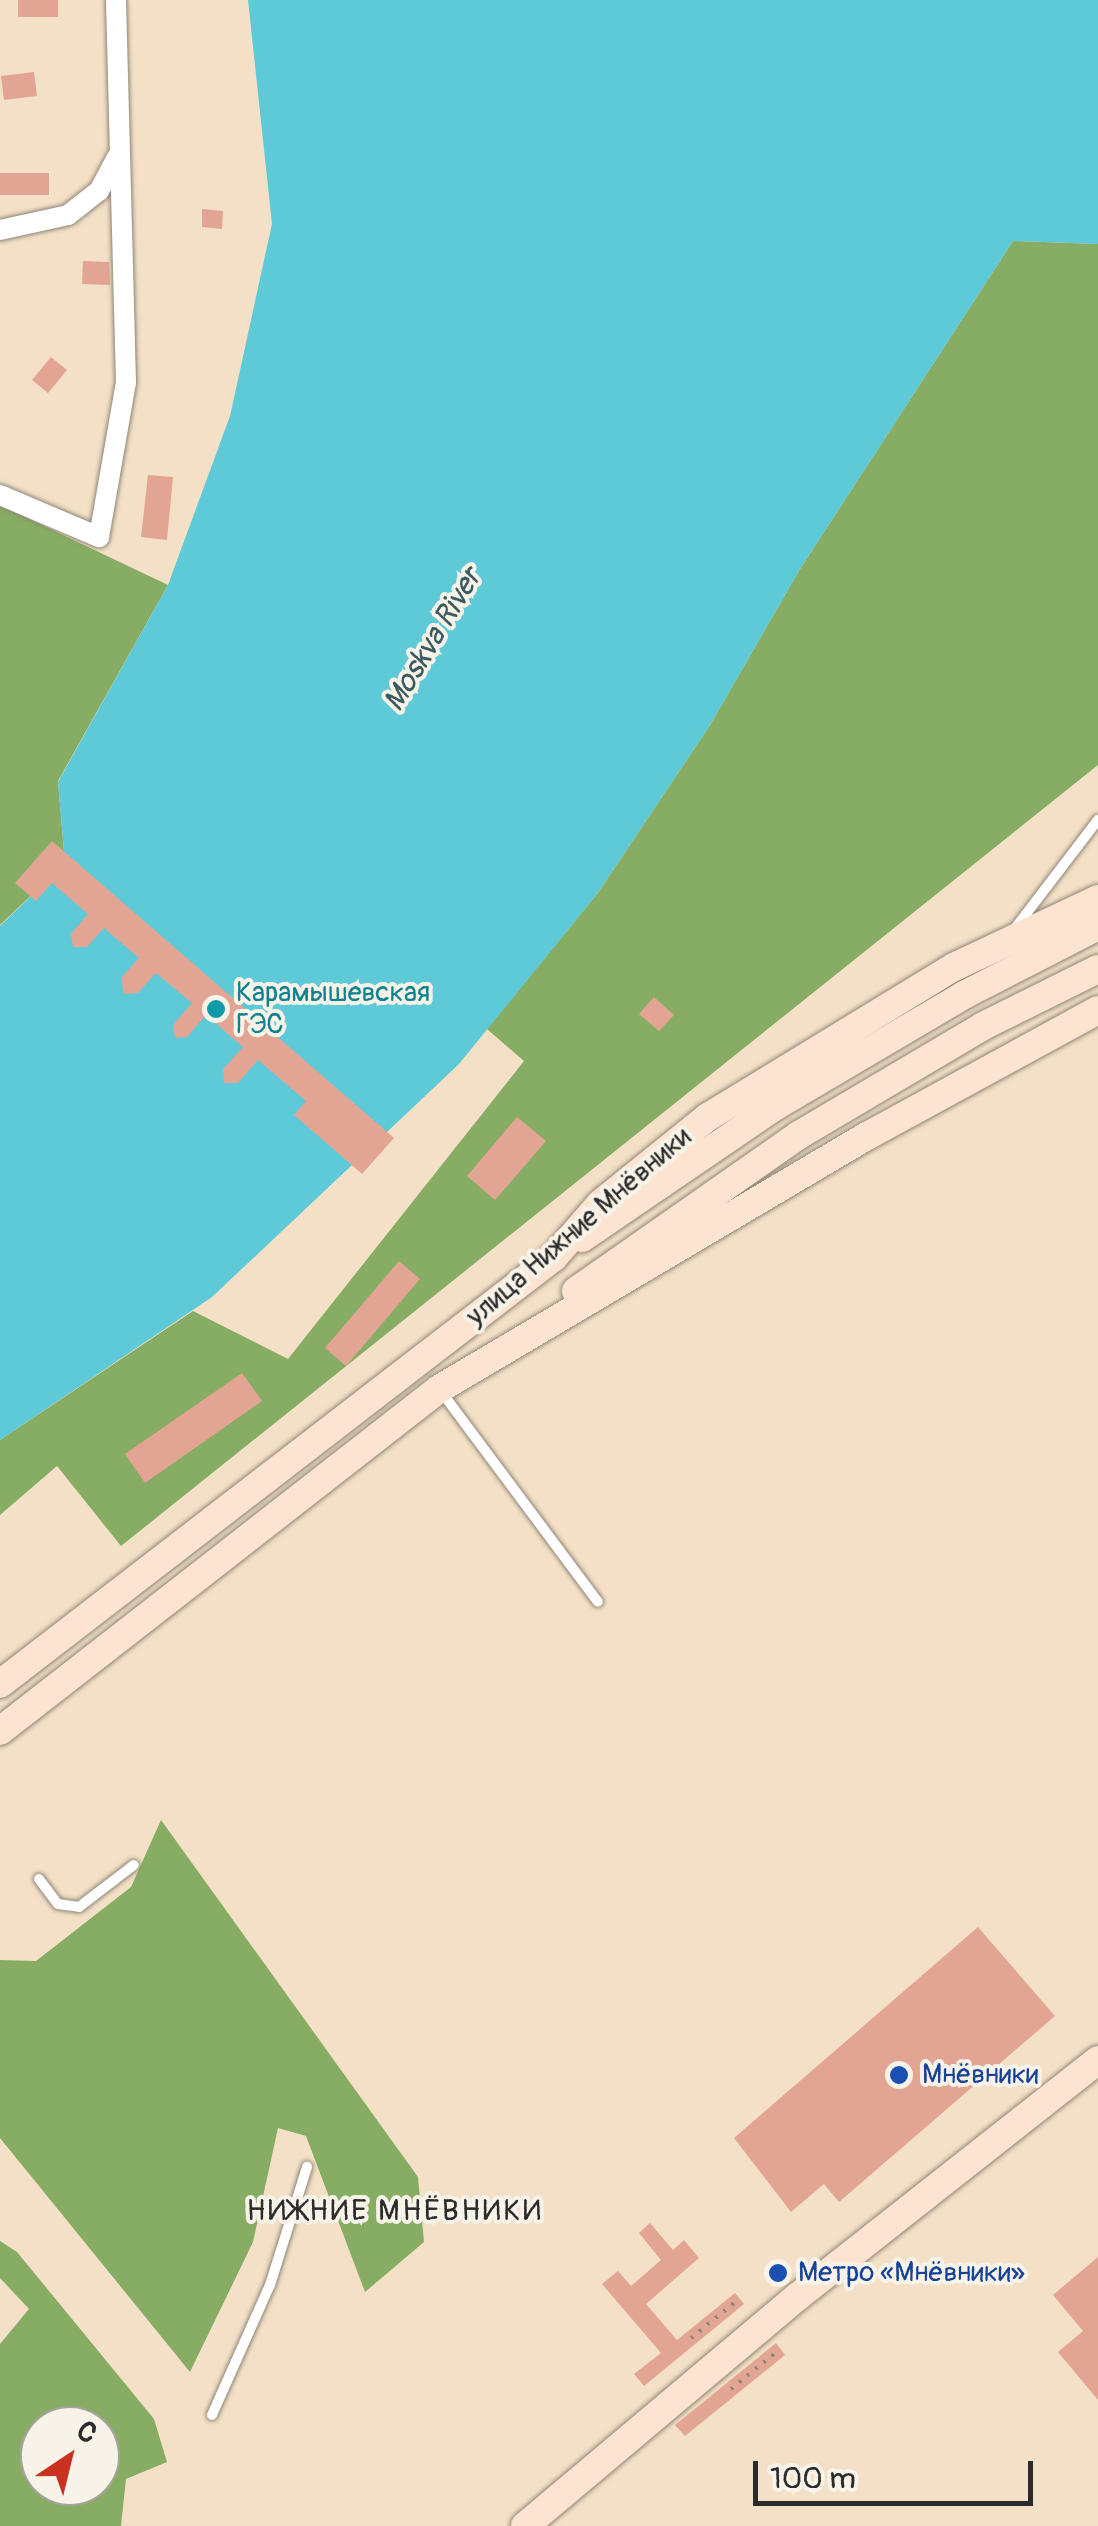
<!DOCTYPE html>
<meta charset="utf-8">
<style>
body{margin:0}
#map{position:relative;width:1098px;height:2526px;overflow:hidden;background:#f3e0c6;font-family:Pangolin,sans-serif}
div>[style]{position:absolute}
.forest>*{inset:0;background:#86ad63}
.water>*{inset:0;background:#5ec9d7}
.building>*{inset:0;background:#e3a593}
.path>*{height:4px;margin-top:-2px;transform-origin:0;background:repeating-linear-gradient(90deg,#8f8678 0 2.5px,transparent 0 10.5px)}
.roads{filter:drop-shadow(0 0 2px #8f8678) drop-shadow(0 0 2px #8f8678)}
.lane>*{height:10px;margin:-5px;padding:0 5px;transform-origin:5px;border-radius:5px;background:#fff}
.street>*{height:20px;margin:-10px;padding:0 10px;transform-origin:10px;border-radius:10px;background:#fff}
.secondary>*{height:28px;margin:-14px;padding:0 14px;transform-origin:14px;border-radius:14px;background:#fde4d1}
.dots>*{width:28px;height:28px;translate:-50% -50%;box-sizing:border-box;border:5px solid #f7f3e8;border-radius:50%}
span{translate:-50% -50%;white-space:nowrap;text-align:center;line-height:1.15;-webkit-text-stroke:8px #f7f3e8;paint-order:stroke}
.culture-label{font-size:28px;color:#0d838f}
.left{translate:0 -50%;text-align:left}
.street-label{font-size:28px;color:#2b2b2b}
.transit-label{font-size:28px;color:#164399}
.water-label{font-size:30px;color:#3a5a5f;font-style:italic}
.neighbourhood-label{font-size:30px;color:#2b2b2b;letter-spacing:2.5px}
.north{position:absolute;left:20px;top:2406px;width:100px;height:100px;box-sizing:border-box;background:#f7f3e8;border:2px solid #a5a39c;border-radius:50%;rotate:35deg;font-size:28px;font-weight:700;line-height:40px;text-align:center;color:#2b2b2b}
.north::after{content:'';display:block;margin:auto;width:35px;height:45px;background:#c8321e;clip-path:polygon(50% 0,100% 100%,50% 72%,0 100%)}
.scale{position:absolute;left:753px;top:2461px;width:280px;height:45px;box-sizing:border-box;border:5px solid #2b2b2b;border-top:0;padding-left:12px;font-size:30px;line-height:35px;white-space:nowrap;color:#2b2b2b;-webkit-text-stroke:8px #f7f3e8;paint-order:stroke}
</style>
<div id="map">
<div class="forest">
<div style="clip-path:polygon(1013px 241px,1098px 244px,1098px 765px,121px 1546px,57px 1466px,0 1515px,0 1440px,193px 1311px,288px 1359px,524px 1061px,487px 1029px,597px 894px,710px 725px,800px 569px)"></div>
<div style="clip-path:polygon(0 505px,168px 585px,58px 781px,65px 863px,0 925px)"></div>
<div style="clip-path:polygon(161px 1820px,418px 2177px,424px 2242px,365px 2292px,306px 2136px,278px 2128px,253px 2242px,190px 2372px,0 2138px,0 1960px,36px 1961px,131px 1887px)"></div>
<div style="clip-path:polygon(evenodd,0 2241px,17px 2252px,154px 2419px,167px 2462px,126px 2479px,121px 2526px,0 2526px,0 2344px,29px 2309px,0 2278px,0 2241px,40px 2426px,100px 2426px,100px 2486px,40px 2486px,40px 2426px)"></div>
</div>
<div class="water">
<div style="clip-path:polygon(248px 0,1098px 0,1098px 244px,1013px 241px,800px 569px,710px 725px,597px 894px,459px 1064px,212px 1297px,0 1440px,0 926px,65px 863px,58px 782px,168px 585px,230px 416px,272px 224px)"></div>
</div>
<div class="building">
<div style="clip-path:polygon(18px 0,58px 0,58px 17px,18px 17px)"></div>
<div style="clip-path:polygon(34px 72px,37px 96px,4px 100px,1px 76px)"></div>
<div style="clip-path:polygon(0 173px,49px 173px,49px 195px,0 195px)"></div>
<div style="clip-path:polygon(202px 209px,223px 211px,222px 229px,202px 227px)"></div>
<div style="clip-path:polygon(83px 261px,109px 262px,110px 285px,82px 284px)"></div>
<div style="clip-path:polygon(51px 357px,67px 370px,48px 393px,32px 380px)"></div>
<div style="clip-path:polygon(148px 475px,173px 477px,167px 540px,141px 537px)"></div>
<div style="clip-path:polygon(52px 841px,394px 1138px,362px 1174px,294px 1115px,306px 1101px,258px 1060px,238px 1083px,224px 1083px,223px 1069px,243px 1047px,206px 1015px,187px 1037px,175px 1038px,173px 1025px,192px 1003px,156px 973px,138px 993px,124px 994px,121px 978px,139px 958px,104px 928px,87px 947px,73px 947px,71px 934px,88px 914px,52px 883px,36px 901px,15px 883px)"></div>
<div style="clip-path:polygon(654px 997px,674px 1015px,659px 1031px,639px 1014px)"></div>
<div style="clip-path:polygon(517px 1117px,546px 1141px,495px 1200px,467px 1176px)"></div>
<div style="clip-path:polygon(399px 1261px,420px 1279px,346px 1366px,325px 1348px)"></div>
<div style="clip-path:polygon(242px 1373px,262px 1401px,145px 1483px,125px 1454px)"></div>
<div style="clip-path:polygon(978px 1927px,1055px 2016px,839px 2202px,824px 2184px,791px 2212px,734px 2138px)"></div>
<div style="clip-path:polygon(650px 2223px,673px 2250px,684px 2240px,699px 2258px,646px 2304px,677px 2340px,735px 2293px,744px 2304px,644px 2386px,634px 2374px,661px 2353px,602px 2284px,618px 2271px,631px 2286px,661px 2260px,639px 2233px)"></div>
<div style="clip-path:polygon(1098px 2257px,1098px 2400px,1058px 2352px,1083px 2331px,1053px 2295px)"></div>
<div style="clip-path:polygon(776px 2343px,785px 2355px,685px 2436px,675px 2425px)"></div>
</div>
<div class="path">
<div style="left:691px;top:2338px;width:62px;rotate:-39.1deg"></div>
<div style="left:731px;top:2389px;width:63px;rotate:-39.2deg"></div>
</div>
<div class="roads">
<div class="lane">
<div style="left:1013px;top:931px;width:140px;rotate:-52.6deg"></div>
<div style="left:440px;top:1390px;width:264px;rotate:53.3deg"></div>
<div style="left:39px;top:1879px;width:31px;rotate:53deg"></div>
<div style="left:58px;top:1904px;width:21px;rotate:8deg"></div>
<div style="left:79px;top:1907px;width:69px;rotate:-37.4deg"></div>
<div style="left:212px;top:2415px;width:142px;rotate:-66deg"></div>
<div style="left:270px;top:2285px;width:124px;rotate:-72.6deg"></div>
</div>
<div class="street">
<div style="left:0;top:230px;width:70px;rotate:-12.4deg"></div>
<div style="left:68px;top:215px;width:39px;rotate:-38deg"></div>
<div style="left:99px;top:191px;width:38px;rotate:-62deg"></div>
<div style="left:0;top:495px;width:108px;rotate:23deg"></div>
<div style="left:99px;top:537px;width:156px;rotate:-80.1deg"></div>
<div style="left:126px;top:383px;width:383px;rotate:-91.5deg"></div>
</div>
<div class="secondary">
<div style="left:582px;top:1238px;width:232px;rotate:-34.3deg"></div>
<div style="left:774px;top:1107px;width:221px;rotate:-30.5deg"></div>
<div style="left:964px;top:995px;width:151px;rotate:-27.2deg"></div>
<div style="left:576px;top:1291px;width:272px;rotate:-35deg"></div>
<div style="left:799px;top:1135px;width:214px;rotate:-30.6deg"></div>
<div style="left:983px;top:1026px;width:128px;rotate:-26.4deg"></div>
<div style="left:0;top:1684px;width:699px;rotate:-37.62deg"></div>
<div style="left:554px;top:1257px;width:70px;rotate:-49deg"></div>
<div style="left:600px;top:1204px;width:139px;rotate:-38.9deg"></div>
<div style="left:708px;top:1117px;width:288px;rotate:-31.4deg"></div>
<div style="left:954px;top:967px;width:159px;rotate:-25.3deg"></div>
<div style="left:0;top:1731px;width:556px;rotate:-37.92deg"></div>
<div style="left:439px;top:1389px;width:497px;rotate:-30.6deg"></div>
<div style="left:867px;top:1136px;width:263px;rotate:-28.6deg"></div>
<div style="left:525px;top:2526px;width:356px;rotate:-40.1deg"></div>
<div style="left:797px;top:2297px;width:383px;rotate:-38.2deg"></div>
</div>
</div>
<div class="dots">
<div style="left:216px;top:1009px;background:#0f9aa8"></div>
<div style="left:899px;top:2075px;background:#1a4fb4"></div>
<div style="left:778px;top:2273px;background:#1a4fb4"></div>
</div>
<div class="culture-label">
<span class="left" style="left:236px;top:1009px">Карамышевская<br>ГЭС</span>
</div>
<div class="street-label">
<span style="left:579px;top:1227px;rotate:-41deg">улица Нижние Мнёвники</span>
</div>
<div class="transit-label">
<span class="left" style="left:922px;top:2075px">Мнёвники</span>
<span class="left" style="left:798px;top:2273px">Метро «Мнёвники»</span>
</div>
<div class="water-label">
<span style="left:433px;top:640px;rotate:-59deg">Moskva River</span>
</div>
<div class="neighbourhood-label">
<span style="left:395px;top:2211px">НИЖНИЕ МНЁВНИКИ</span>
</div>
<div class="north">С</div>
<div class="scale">100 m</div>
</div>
